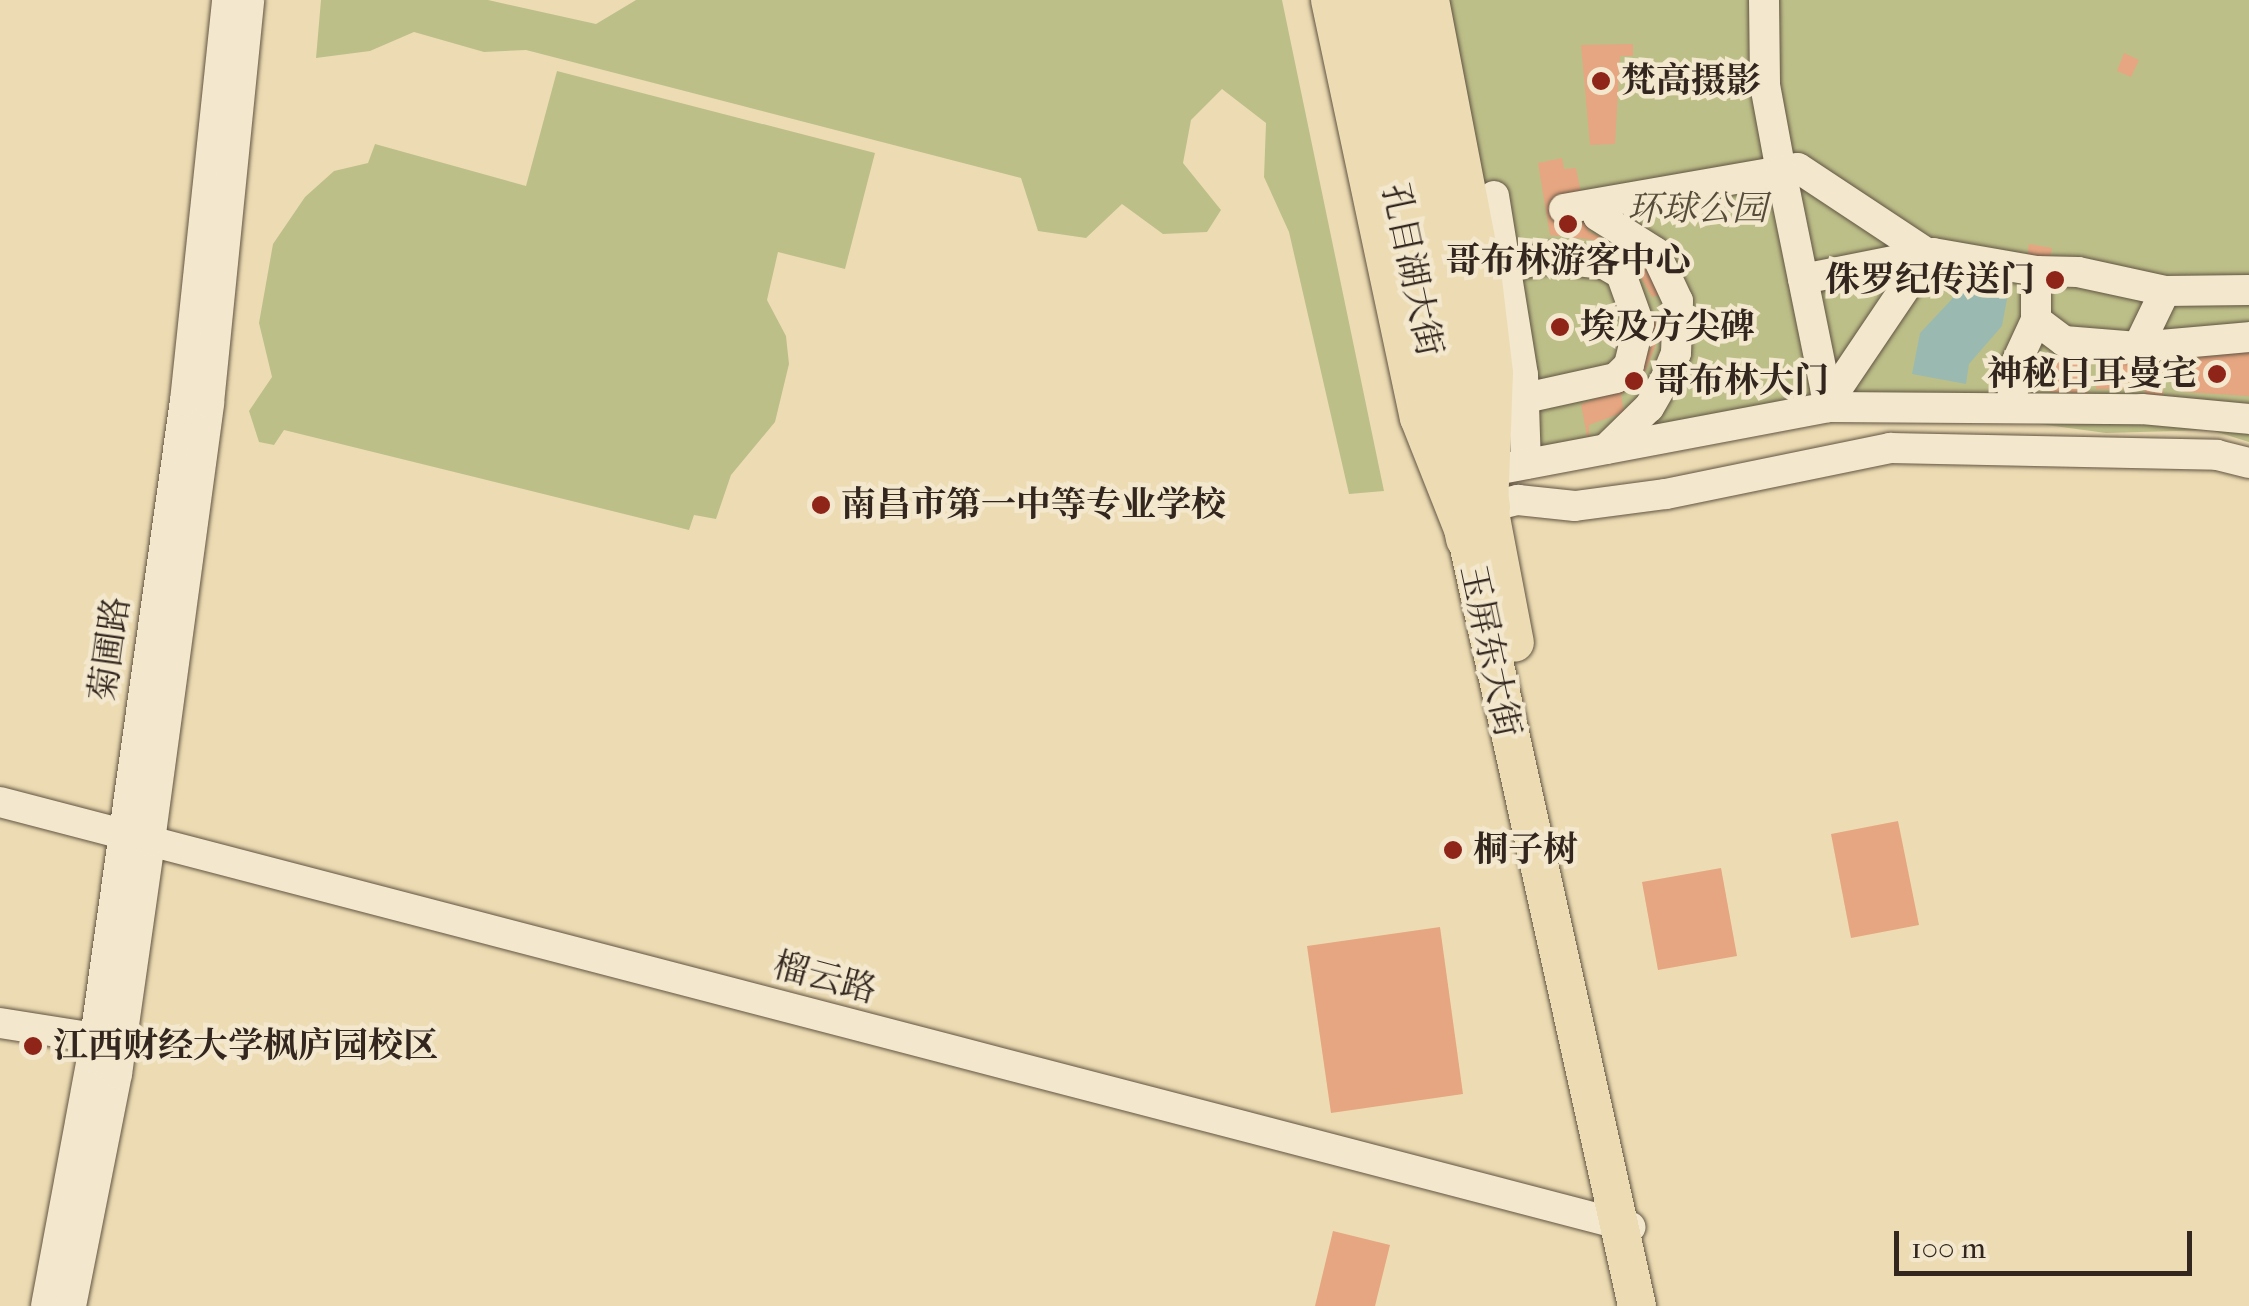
<!DOCTYPE html>
<meta charset="utf-8">
<style>
body{margin:0}
#map{position:relative;width:2249px;height:1306px;overflow:hidden;background:#eddcb3;font-family:"IM FELL French Canon","Noto Serif SC",serif}
div>[style]{position:absolute}
.green>*{inset:0;background:#bdbf89}
.water>*{inset:0;background:#9abab1}
.building>*{inset:0;background:#e6a681}
.roads{filter:drop-shadow(0 0 2px #615443) drop-shadow(0 0 2px #615443)}
.minor>*{height:30px;margin:-15px;padding:0 15px;transform-origin:15px;border-radius:15px;background:#f3e8ce}
.major>*{height:38px;margin:-19px;padding:0 19px;transform-origin:19px;border-radius:19px;background:#eddcb3}
.highway>*{height:42px;margin:-21px;padding:0 21px;transform-origin:21px;border-radius:21px;background:#eddcb3}
.dots>*{width:28px;height:28px;translate:-50% -50%;box-sizing:border-box;border:5px solid #f3e8ce;border-radius:50%}
span{translate:-50% -50%;white-space:nowrap;text-align:center;line-height:1.15;-webkit-text-stroke:9px #f3e8ce;paint-order:stroke}
.poi-label{font-size:35px;color:#32261e;font-weight:700}
.left{translate:0 -50%;text-align:left}
.right{translate:-100% -50%;text-align:right}
.park-label{font-size:35px;color:#554c39;font-style:italic}
.street-label{font-size:35px;color:#32261e}
.scale{position:absolute;left:1894px;top:1231px;width:298px;height:45px;box-sizing:border-box;border:5px solid #32261e;border-top:0;padding-left:12px;font-size:30px;line-height:35px;white-space:nowrap;color:#32261e;-webkit-text-stroke:8px #f3e8ce;paint-order:stroke}
</style>
<div id="map">
<div class="green">
<div style="clip-path:polygon(321px 0,488px 0,596px 24px,636px 0,1282px 0,1384px 491px,1349px 494px,1289px 232px,1264px 177px,1266px 123px,1222px 89px,1191px 120px,1183px 163px,1221px 210px,1207px 232px,1163px 234px,1122px 204px,1086px 238px,1038px 231px,1021px 178px,526px 50px,484px 52px,414px 32px,370px 51px,316px 58px)"></div>
<div style="clip-path:polygon(1435px 0,2249px 0,2249px 410px,2046px 400px,1509px 453px)"></div>
<div style="clip-path:polygon(557px 71px,875px 153px,845px 269px,778px 252px,767px 300px,786px 336px,789px 364px,775px 422px,731px 475px,716px 519px,694px 515px,689px 530px,284px 430px,274px 445px,259px 442px,249px 411px,272px 377px,259px 323px,273px 244px,305px 197px,334px 171px,368px 163px,375px 144px,526px 186px)"></div>
<div style="clip-path:polygon(1988px 417px,2249px 428px,2249px 442px,2211px 430px,2106px 433px)"></div>
</div>
<div class="water">
<div style="clip-path:polygon(1957px 274px,2010px 283px,2002px 326px,1969px 364px,1966px 384px,1912px 374px,1920px 333px,1952px 299px)"></div>
</div>
<div class="building">
<div style="clip-path:polygon(1633px 44px,1633px 56px,1620px 56px,1615px 144px,1590px 145px,1581px 45px)"></div>
<div style="clip-path:polygon(2124px 53px,2139px 60px,2131px 77px,2117px 71px)"></div>
<div style="clip-path:polygon(1562px 158px,1564px 169px,1576px 168px,1589px 232px,1632px 251px,1668px 293px,1652px 297px,1629px 256px,1604px 241px,1550px 235px,1538px 163px)"></div>
<div style="clip-path:polygon(2029px 244px,2052px 248px,2049px 263px,2027px 259px)"></div>
<div style="clip-path:polygon(1673px 311px,1673px 331px,1661px 332px,1645px 372px,1621px 395px,1624px 412px,1589px 425px,1589px 447px,1581px 404px,1623px 389px,1650px 349px,1656px 313px)"></div>
<div style="clip-path:polygon(2249px 343px,2249px 396px,2184px 392px,2187px 354px,2217px 356px)"></div>
<div style="clip-path:polygon(2051px 355px,2089px 356px,2088px 393px,2050px 392px)"></div>
<div style="clip-path:polygon(2096px 356px,2163px 356px,2163px 396px,2145px 396px,2145px 389px,2096px 389px)"></div>
<div style="clip-path:polygon(1898px 821px,1919px 925px,1851px 938px,1831px 834px)"></div>
<div style="clip-path:polygon(1721px 868px,1737px 956px,1658px 970px,1642px 882px)"></div>
<div style="clip-path:polygon(1440px 927px,1463px 1094px,1331px 1113px,1307px 946px)"></div>
<div style="clip-path:polygon(1333px 1231px,1390px 1245px,1375px 1306px,1315px 1306px)"></div>
</div>
<div class="roads">
<div class="minor">
<div style="left:1764px;top:0;width:85px;rotate:89.3deg"></div>
<div style="left:1765px;top:85px;width:87px;rotate:79.5deg"></div>
<div style="left:1781px;top:171px;width:17px;rotate:-10deg"></div>
<div style="left:1798px;top:168px;width:156px;rotate:33.5deg"></div>
<div style="left:1928px;top:254px;width:179px;rotate:124deg"></div>
<div style="left:1494px;top:196px;width:181px;rotate:80.8deg"></div>
<div style="left:1523px;top:375px;width:89px;rotate:88.1deg"></div>
<div style="left:1596px;top:207px;width:9px;rotate:77deg"></div>
<div style="left:1598px;top:216px;width:67px;rotate:32.3deg"></div>
<div style="left:1655px;top:252px;width:54px;rotate:64.9deg"></div>
<div style="left:1678px;top:301px;width:52px;rotate:92.2deg"></div>
<div style="left:1676px;top:353px;width:27px;rotate:112deg"></div>
<div style="left:1666px;top:378px;width:34px;rotate:120deg"></div>
<div style="left:1649px;top:407px;width:60px;rotate:135.7deg"></div>
<div style="left:1564px;top:209px;width:220px;rotate:-9.9deg"></div>
<div style="left:1781px;top:171px;width:241px;rotate:78.5deg"></div>
<div style="left:1482px;top:271px;width:70px;rotate:-10.7deg"></div>
<div style="left:1551px;top:258px;width:53px;rotate:6.5deg"></div>
<div style="left:1604px;top:264px;width:20px;rotate:30deg"></div>
<div style="left:1621px;top:274px;width:53px;rotate:70.2deg"></div>
<div style="left:1639px;top:324px;width:42px;rotate:103.7deg"></div>
<div style="left:1629px;top:365px;width:18px;rotate:135deg"></div>
<div style="left:1616px;top:378px;width:126px;rotate:167.6deg"></div>
<div style="left:2036px;top:271px;width:42px;rotate:1.4deg"></div>
<div style="left:2078px;top:272px;width:89px;rotate:12.3deg"></div>
<div style="left:2165px;top:291px;width:84px;rotate:-0.7deg"></div>
<div style="left:1803px;top:279px;width:133px;rotate:-11.3deg"></div>
<div style="left:1933px;top:253px;width:105px;rotate:9.9deg"></div>
<div style="left:2036px;top:271px;width:49px;rotate:90deg"></div>
<div style="left:2036px;top:320px;width:35px;rotate:37deg"></div>
<div style="left:2064px;top:341px;width:74px;rotate:4.6deg"></div>
<div style="left:2138px;top:347px;width:111px;rotate:-5.1deg"></div>
<div style="left:2138px;top:347px;width:62px;rotate:-64.3deg"></div>
<div style="left:2011px;top:407px;width:46px;rotate:-82.6deg"></div>
<div style="left:2017px;top:361px;width:45px;rotate:-65.1deg"></div>
<div style="left:1485px;top:472px;width:350px;rotate:-10.7deg"></div>
<div style="left:1829px;top:407px;width:313px;rotate:0.4deg"></div>
<div style="left:2142px;top:409px;width:107px;rotate:5.3deg"></div>
<div style="left:1489px;top:507px;width:30px;rotate:-14deg"></div>
<div style="left:1518px;top:500px;width:57px;rotate:6deg"></div>
<div style="left:1575px;top:506px;width:92px;rotate:-7.5deg"></div>
<div style="left:1666px;top:494px;width:229px;rotate:-11.6deg"></div>
<div style="left:1890px;top:448px;width:327px;rotate:1.2deg"></div>
<div style="left:2217px;top:455px;width:33px;rotate:14deg"></div>
<div style="left:0;top:802px;width:1685px;rotate:14.61deg"></div>
<div style="left:0;top:1023px;width:96px;rotate:9deg"></div>
<div style="left:46px;top:1306px;width:251px;rotate:-79.5deg"></div>
<div style="left:92px;top:1059px;width:665px;rotate:-81.96deg"></div>
<div style="left:185px;top:401px;width:403px;rotate:-84deg"></div>
<div style="left:71px;top:1306px;width:237px;rotate:-78.8deg"></div>
<div style="left:117px;top:1074px;width:235px;rotate:-81.9deg"></div>
<div style="left:150px;top:841px;width:442px;rotate:-82.3deg"></div>
<div style="left:209px;top:403px;width:405px;rotate:-84.3deg"></div>
</div>
<div class="major">
<div style="left:1330px;top:0;width:427px;rotate:78deg"></div>
<div style="left:1419px;top:418px;width:130px;rotate:68.4deg"></div>
<div style="left:1467px;top:539px;width:786px;rotate:77.5deg"></div>
<div style="left:1430px;top:0;width:276px;rotate:79.1deg"></div>
<div style="left:1482px;top:271px;width:103px;rotate:83.3deg"></div>
<div style="left:1494px;top:373px;width:134px;rotate:92.1deg"></div>
<div style="left:1489px;top:507px;width:138px;rotate:79.2deg"></div>
</div>
<div class="highway">
<div style="left:1361px;top:0;width:549px;rotate:78.87deg"></div>
<div style="left:1399px;top:0;width:515px;rotate:79.93deg"></div>
</div>
</div>
<div class="dots">
<div style="left:1601px;top:81px;background:#8f2418"></div>
<div style="left:1568px;top:224px;background:#8f2418"></div>
<div style="left:2055px;top:280px;background:#8f2418"></div>
<div style="left:1560px;top:327px;background:#8f2418"></div>
<div style="left:2217px;top:374px;background:#8f2418"></div>
<div style="left:1634px;top:381px;background:#8f2418"></div>
<div style="left:821px;top:505px;background:#8f2418"></div>
<div style="left:1453px;top:850px;background:#8f2418"></div>
<div style="left:33px;top:1046px;background:#8f2418"></div>
</div>
<div class="poi-label">
<span class="left" style="left:1621px;top:81px">梵高摄影</span>
<span style="left:1568px;top:261px">哥布林游客中心</span>
<span class="right" style="left:2035px;top:280px">侏罗纪传送门</span>
<span class="left" style="left:1580px;top:327px">埃及方尖碑</span>
<span class="right" style="left:2197px;top:374px">神秘日耳曼宅</span>
<span class="left" style="left:1654px;top:381px">哥布林大门</span>
<span class="left" style="left:841px;top:505px">南昌市第一中等专业学校</span>
<span class="left" style="left:1473px;top:850px">桐子树</span>
<span class="left" style="left:53px;top:1046px">江西财经大学枫庐园校区</span>
</div>
<div class="park-label">
<span style="left:1697px;top:209px">环球公园</span>
</div>
<div class="street-label">
<span style="left:1412px;top:270px;rotate:78deg">孔目湖大街</span>
<span style="left:110px;top:649px;rotate:-82deg">菊圃路</span>
<span style="left:1490px;top:651px;rotate:78deg">玉屏东大街</span>
<span style="left:825px;top:978px;rotate:15deg">榴云路</span>
</div>
<div class="scale">100 m</div>
</div>
